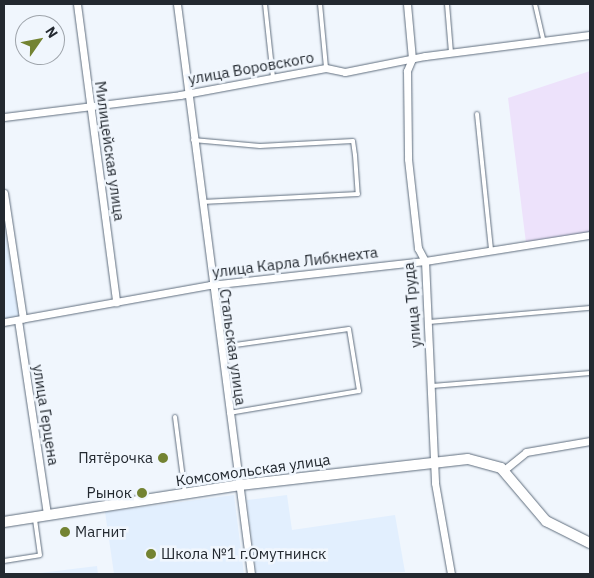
<!DOCTYPE html>
<meta charset="utf-8">
<style>
body{margin:0}
#map{position:relative;width:594px;height:578px;overflow:hidden;background:#f0f6fd;font-family:"IBM Plex Sans",sans-serif}
div>[style]{position:absolute}
.built>*{inset:0;background:#e2effe}
.green>*{inset:0;background:#ede2fb}
.roads{filter:drop-shadow(0 0 1px #606e7e) drop-shadow(0 0 1px #606e7e)}
.lane>*{height:4px;margin:-2px;padding:0 2px;transform-origin:2px;border-radius:2px;background:#fff}
.street>*{height:7px;margin:-3.5px;padding:0 3.5px;transform-origin:3.5px;border-radius:3.5px;background:#fff}
.secondary>*{height:10px;margin:-5px;padding:0 5px;transform-origin:5px;border-radius:5px;background:#fff}
.dots>*{width:14px;height:14px;translate:-50% -50%;box-sizing:border-box;border:2px solid #f0f6fd;border-radius:50%}
span{translate:-50% -50%;white-space:nowrap;text-align:center;line-height:1.15;-webkit-text-stroke:5px #f0f6fd;paint-order:stroke}
.street-label{font-size:15px;color:#232930}
.poi-label{font-size:15px;color:#232930}
.right{translate:-100% -50%;text-align:right}
.left{translate:0 -50%;text-align:left}
.frame{position:absolute;inset:0;border:5px solid #232930;pointer-events:none}
.north{position:absolute;left:15px;top:15px;width:50px;height:50px;box-sizing:border-box;background:#f0f6fd;border:1px solid #9ea4ab;border-radius:50%;rotate:57deg;font-size:14px;font-weight:700;line-height:20px;text-align:center;color:#232930}
.north::after{content:'';display:block;margin:auto;width:18px;height:22px;background:#738332;clip-path:polygon(50% 0,100% 100%,50% 72%,0 100%)}
</style>
<div id="map">
<div class="built">
<div style="clip-path:polygon(4px 225px,19px 317px,4px 319px)"></div>
<div style="clip-path:polygon(234px 495px,244px 574px,114px 574px,105px 512px)"></div>
<div style="clip-path:polygon(287px 495px,292px 530px,395px 515px,405px 572px,256px 574px,247px 500px)"></div>
<div style="clip-path:polygon(97px 566px,98px 574px,32px 574px)"></div>
</div>
<div class="green">
<div style="clip-path:polygon(590px 71px,590px 233px,526px 243px,508px 98px)"></div>
</div>
<div class="roads">
<div class="lane">
<div style="left:265px;top:4px;width:74px;rotate:83.8deg"></div>
<div style="left:320px;top:4px;width:64px;rotate:84.6deg"></div>
<div style="left:447px;top:4px;width:49px;rotate:85.3deg"></div>
<div style="left:535px;top:4px;width:36px;rotate:77deg"></div>
<div style="left:477px;top:114px;width:137px;rotate:84.1deg"></div>
<div style="left:193px;top:140px;width:67px;rotate:5.1deg"></div>
<div style="left:260px;top:146px;width:93px;rotate:-3.1deg"></div>
<div style="left:353px;top:141px;width:14px;rotate:82deg"></div>
<div style="left:355px;top:155px;width:39px;rotate:86deg"></div>
<div style="left:358px;top:194px;width:156px;rotate:177.1deg"></div>
<div style="left:429px;top:322px;width:162px;rotate:-5deg"></div>
<div style="left:221px;top:347px;width:129px;rotate:-8deg"></div>
<div style="left:349px;top:329px;width:63px;rotate:80.8deg"></div>
<div style="left:359px;top:391px;width:132px;rotate:170.4deg"></div>
<div style="left:432px;top:386px;width:159px;rotate:-4.7deg"></div>
<div style="left:175px;top:417px;width:78px;rotate:82.6deg"></div>
<div style="left:4px;top:561px;width:36px;rotate:-9deg"></div>
<div style="left:40px;top:555px;width:36px;rotate:-98deg"></div>
</div>
<div class="street">
<div style="left:77px;top:4px;width:301px;rotate:82.5deg"></div>
<div style="left:177px;top:4px;width:575px;rotate:82.6deg"></div>
<div style="left:407px;top:4px;width:55px;rotate:84.8deg"></div>
<div style="left:412px;top:59px;width:13px;rotate:113deg"></div>
<div style="left:407px;top:71px;width:88px;rotate:89.3deg"></div>
<div style="left:408px;top:159px;width:90px;rotate:83.6deg"></div>
<div style="left:418px;top:248px;width:15px;rotate:62deg"></div>
<div style="left:425px;top:261px;width:222px;rotate:87.4deg"></div>
<div style="left:435px;top:483px;width:92px;rotate:80deg"></div>
<div style="left:4px;top:117px;width:177px;rotate:-7.1deg"></div>
<div style="left:180px;top:95px;width:148px;rotate:-10.5deg"></div>
<div style="left:326px;top:68px;width:19px;rotate:12deg"></div>
<div style="left:345px;top:72px;width:82px;rotate:-11.3deg"></div>
<div style="left:425px;top:56px;width:166px;rotate:-7.3deg"></div>
<div style="left:4px;top:193px;width:127px;rotate:81.4deg"></div>
<div style="left:18px;top:320px;width:197px;rotate:81.5deg"></div>
<div style="left:4px;top:322px;width:209px;rotate:-10.2deg"></div>
<div style="left:210px;top:285px;width:216px;rotate:-6.4deg"></div>
<div style="left:425px;top:261px;width:167px;rotate:-9deg"></div>
<div style="left:504px;top:470px;width:28px;rotate:-39deg"></div>
<div style="left:526px;top:452px;width:65px;rotate:-9.8deg"></div>
</div>
<div class="secondary">
<div style="left:4px;top:522px;width:239px;rotate:-8.9deg"></div>
<div style="left:240px;top:485px;width:229px;rotate:-6.5deg"></div>
<div style="left:468px;top:459px;width:34px;rotate:15deg"></div>
<div style="left:501px;top:468px;width:70px;rotate:49.7deg"></div>
<div style="left:546px;top:521px;width:49px;rotate:26.6deg"></div>
</div>
</div>
<div class="dots">
<div style="left:163px;top:458px;background:#738332"></div>
<div style="left:142px;top:493px;background:#738332"></div>
<div style="left:65px;top:532px;background:#738332"></div>
<div style="left:151px;top:554px;background:#738332"></div>
</div>
<div class="street-label">
<span style="left:251px;top:68px;rotate:-10deg">улица Воровского</span>
<span style="left:110px;top:151px;rotate:82deg">Милицейская улица</span>
<span style="left:295px;top:262px;rotate:-7deg">улица Карла Либкнехта</span>
<span style="left:412px;top:305px;rotate:-95deg">улица Труда</span>
<span style="left:233px;top:347px;rotate:82deg">Стальская улица</span>
<span style="left:46px;top:415px;rotate:81deg">улица Герцена</span>
<span style="left:253px;top:470px;rotate:-8deg">Комсомольская улица</span>
</div>
<div class="poi-label">
<span class="right" style="left:153px;top:458px">Пятёрочка</span>
<span class="right" style="left:132px;top:493px">Рынок</span>
<span class="left" style="left:75px;top:532px">Магнит</span>
<span class="left" style="left:161px;top:554px">Школа №1 г.Омутнинск</span>
</div>
<div class="frame"></div>
<div class="north">N</div>
</div>
